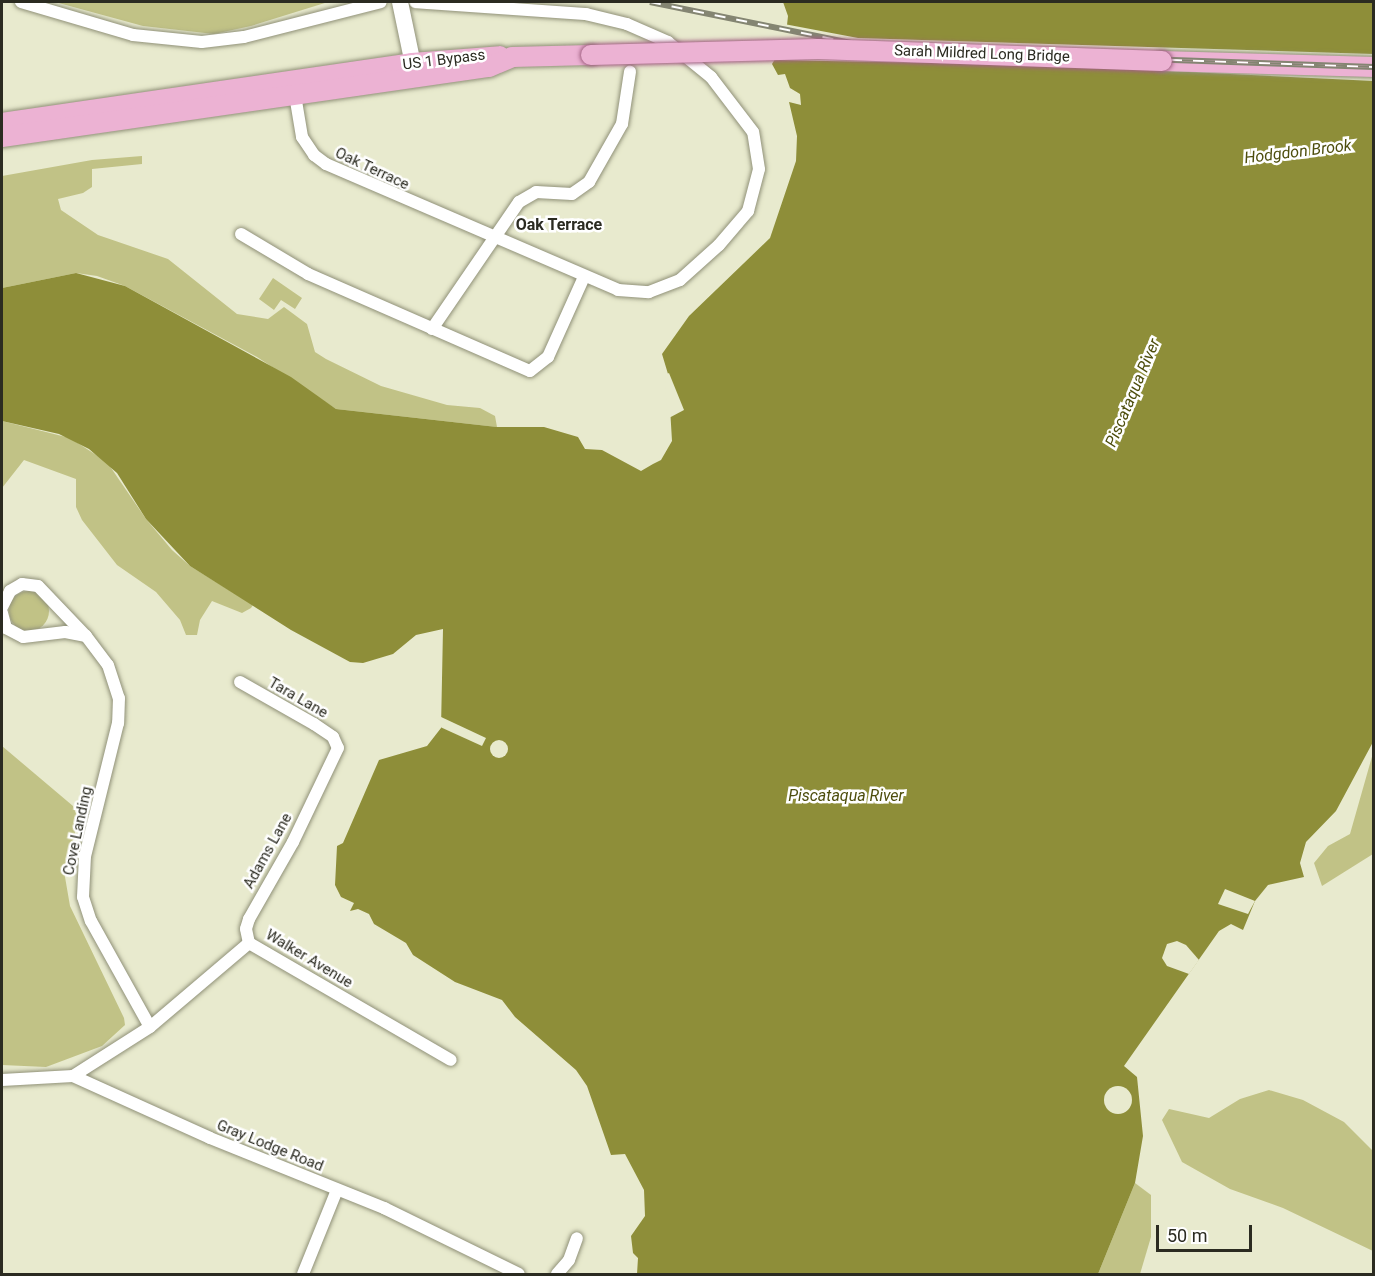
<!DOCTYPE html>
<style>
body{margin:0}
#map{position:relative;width:1375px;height:1276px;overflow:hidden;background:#e8eace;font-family:Roboto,sans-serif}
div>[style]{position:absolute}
.green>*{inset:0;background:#c1c286}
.round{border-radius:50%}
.water>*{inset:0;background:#8e8e39}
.pier>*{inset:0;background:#e8eace}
.roads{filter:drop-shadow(0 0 2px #909178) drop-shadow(0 0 2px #909178)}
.street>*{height:12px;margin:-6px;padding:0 6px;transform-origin:6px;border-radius:6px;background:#fff}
.secondary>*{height:16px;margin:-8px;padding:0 8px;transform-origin:8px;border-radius:8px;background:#fff}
.primary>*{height:20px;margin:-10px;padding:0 10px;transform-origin:10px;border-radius:10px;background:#ecb2d3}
.rail>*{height:6px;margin-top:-3px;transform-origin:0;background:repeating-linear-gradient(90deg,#fff 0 11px,#848572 0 22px);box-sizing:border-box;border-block:2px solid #848572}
.bridges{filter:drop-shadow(0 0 2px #a16182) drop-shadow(0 0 2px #a16182)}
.primary-bridge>*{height:20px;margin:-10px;padding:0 10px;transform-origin:10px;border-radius:10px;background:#ecb2d3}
span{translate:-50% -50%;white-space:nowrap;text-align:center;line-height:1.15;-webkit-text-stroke:5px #fff;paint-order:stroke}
.street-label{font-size:15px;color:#2b2b21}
.water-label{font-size:16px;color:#4e4e0d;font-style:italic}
.neighbourhood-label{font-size:16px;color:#2b2b21;font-weight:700}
.frame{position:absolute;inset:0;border:3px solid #2b2b21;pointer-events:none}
.scale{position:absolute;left:1156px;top:1225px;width:96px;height:27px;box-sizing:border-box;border:3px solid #2b2b21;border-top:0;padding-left:8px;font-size:18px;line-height:21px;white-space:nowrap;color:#2b2b21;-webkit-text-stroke:4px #fff;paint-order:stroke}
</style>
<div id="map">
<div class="green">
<div style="clip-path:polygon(55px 2px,328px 2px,251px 26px,214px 34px,143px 26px)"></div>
<div style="clip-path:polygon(142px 156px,142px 164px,92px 169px,92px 187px,83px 193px,58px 199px,61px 210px,98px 235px,168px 259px,237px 314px,268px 319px,284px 307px,307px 324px,315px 352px,326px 359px,381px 386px,447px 405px,480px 408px,495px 416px,497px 427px,336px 409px,257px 357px,125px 286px,97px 276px,76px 273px,2px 288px,2px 176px,92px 160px)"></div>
<div style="clip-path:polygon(273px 278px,302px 298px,295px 309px,281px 300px,274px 310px,259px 299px)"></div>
<div style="clip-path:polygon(2px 421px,70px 438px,107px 462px,146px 519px,172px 550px,190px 566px,253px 605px,251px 608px,242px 613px,212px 601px,200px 620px,197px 635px,186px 635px,180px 620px,156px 592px,117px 565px,82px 520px,76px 507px,76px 479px,24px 460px,2px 488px)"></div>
<div class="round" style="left:9px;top:591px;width:40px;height:40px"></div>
<div style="clip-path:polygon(2px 746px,73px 806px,78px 819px,65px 877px,70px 906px,124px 1018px,125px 1025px,102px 1046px,46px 1067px,2px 1065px)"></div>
<div style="clip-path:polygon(1373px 753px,1373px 854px,1322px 886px,1314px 863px,1328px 846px,1350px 834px)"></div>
<div style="clip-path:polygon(1269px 1090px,1303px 1100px,1344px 1122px,1373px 1151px,1373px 1251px,1283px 1208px,1230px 1189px,1182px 1162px,1162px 1120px,1169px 1109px,1209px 1118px,1240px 1099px)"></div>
<div style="clip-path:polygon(1135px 1183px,1151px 1195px,1151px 1237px,1140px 1274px,1098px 1274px)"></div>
</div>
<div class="water">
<div style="clip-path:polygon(783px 2px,1373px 2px,1373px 742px,1336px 811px,1306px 842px,1300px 863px,1304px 877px,1268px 885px,1255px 901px,1243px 930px,1231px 924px,1219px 931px,1124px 1066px,1137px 1077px,1143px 1136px,1135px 1183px,1098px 1274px,637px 1274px,638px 1258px,633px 1253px,631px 1236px,645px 1216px,644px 1190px,625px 1154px,611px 1155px,587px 1086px,576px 1070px,515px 1017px,502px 1000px,455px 982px,413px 955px,406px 943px,374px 924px,369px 914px,358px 909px,350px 911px,354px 903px,341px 897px,335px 885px,337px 846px,343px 843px,379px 760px,427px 746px,441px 728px,443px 629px,416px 635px,393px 654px,363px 663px,350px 662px,291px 630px,190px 566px,146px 519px,117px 473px,89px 449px,59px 434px,2px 421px,2px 288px,76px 273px,125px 286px,291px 377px,336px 409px,497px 427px,544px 427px,578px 437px,585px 449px,602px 450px,641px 471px,653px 464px,661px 460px,672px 441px,668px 374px,662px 354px,689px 316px,770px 238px,796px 161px,797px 136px,789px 102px,801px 105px,800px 94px,790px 88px,785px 74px,778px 75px,772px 64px,785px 43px,788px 16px)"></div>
</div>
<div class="pier">
<div style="clip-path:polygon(784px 24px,858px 38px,1373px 54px,1374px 81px,1042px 65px,772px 60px,782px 42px)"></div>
<div style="clip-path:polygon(669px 373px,684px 410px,667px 419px,665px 375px)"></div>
<div style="clip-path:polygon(439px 716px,486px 738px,482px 746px,438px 726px)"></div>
<div class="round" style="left:490px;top:740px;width:18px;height:18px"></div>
<div style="clip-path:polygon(1225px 889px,1255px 901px,1248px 914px,1218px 904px)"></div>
<div style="clip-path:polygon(1177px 941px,1186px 945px,1199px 960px,1189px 974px,1167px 966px,1162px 958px,1167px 944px)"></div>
<div class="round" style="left:1104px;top:1086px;width:28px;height:28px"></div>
</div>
<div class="roads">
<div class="street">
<div style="left:21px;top:2px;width:117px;rotate:16.4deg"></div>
<div style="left:133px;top:35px;width:69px;rotate:5.8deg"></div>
<div style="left:202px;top:42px;width:42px;rotate:-6.8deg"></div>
<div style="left:244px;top:37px;width:141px;rotate:-14.3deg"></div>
<div style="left:294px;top:89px;width:49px;rotate:80.5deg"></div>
<div style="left:302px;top:137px;width:22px;rotate:56deg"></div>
<div style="left:314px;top:155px;width:15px;rotate:37deg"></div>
<div style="left:326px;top:164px;width:318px;rotate:23.3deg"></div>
<div style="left:618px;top:290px;width:31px;rotate:4deg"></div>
<div style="left:649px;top:292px;width:33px;rotate:-21deg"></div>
<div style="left:680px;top:280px;width:52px;rotate:-41.9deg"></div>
<div style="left:719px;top:245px;width:45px;rotate:-49.5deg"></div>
<div style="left:748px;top:211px;width:43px;rotate:-75.3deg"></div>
<div style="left:759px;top:169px;width:37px;rotate:-99deg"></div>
<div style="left:753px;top:132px;width:69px;rotate:-127.4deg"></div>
<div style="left:711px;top:77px;width:55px;rotate:-140.9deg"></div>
<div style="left:668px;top:42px;width:45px;rotate:-156.3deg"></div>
<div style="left:627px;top:24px;width:42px;rotate:-166.3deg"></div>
<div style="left:586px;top:14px;width:171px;rotate:-176deg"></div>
<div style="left:241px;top:234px;width:78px;rotate:30.8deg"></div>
<div style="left:308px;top:274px;width:242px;rotate:23.6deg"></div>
<div style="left:530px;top:371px;width:23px;rotate:-38deg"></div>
<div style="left:548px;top:357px;width:88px;rotate:-65.8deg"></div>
<div style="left:432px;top:329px;width:154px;rotate:-55.6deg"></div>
<div style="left:519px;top:202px;width:20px;rotate:-30deg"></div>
<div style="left:536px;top:192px;width:36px;rotate:3deg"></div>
<div style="left:572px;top:194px;width:21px;rotate:-35deg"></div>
<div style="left:589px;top:182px;width:67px;rotate:-60.4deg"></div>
<div style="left:622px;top:124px;width:53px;rotate:-81.3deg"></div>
<div style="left:2px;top:607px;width:18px;rotate:-63deg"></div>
<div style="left:10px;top:591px;width:14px;rotate:-30deg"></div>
<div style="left:22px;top:584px;width:16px;rotate:7deg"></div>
<div style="left:38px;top:586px;width:69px;rotate:46.2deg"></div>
<div style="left:86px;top:636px;width:21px;rotate:-169deg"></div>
<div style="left:65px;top:632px;width:42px;rotate:173.2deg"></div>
<div style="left:23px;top:637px;width:19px;rotate:-152deg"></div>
<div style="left:6px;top:628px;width:16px;rotate:-105deg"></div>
<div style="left:86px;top:636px;width:36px;rotate:53deg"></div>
<div style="left:108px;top:665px;width:35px;rotate:72deg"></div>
<div style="left:119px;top:698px;width:25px;rotate:92deg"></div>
<div style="left:118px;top:723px;width:137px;rotate:103.9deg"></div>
<div style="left:85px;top:856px;width:41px;rotate:92.8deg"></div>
<div style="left:83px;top:897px;width:25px;rotate:72deg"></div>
<div style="left:91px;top:921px;width:121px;rotate:60.9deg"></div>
<div style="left:240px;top:682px;width:85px;rotate:29.6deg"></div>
<div style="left:314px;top:724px;width:23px;rotate:34deg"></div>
<div style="left:333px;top:737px;width:12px;rotate:66deg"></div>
<div style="left:338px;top:748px;width:104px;rotate:115.6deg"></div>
<div style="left:293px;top:842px;width:89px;rotate:119.7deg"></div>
<div style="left:249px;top:919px;width:10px;rotate:107deg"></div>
<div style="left:246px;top:929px;width:14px;rotate:78deg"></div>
<div style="left:73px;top:1076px;width:91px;rotate:-32.5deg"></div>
<div style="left:150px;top:1027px;width:130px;rotate:-40.3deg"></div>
<div style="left:249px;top:943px;width:233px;rotate:30.1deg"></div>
<div style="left:2px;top:1080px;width:71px;rotate:-3.2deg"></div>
<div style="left:73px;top:1076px;width:150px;rotate:24.3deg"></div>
<div style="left:210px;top:1138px;width:188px;rotate:21.9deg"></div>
<div style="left:384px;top:1208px;width:150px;rotate:26.1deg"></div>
<div style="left:303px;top:1274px;width:91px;rotate:-68deg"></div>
<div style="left:557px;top:1274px;width:18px;rotate:-49deg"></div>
<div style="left:569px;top:1260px;width:23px;rotate:-70deg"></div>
</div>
<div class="secondary">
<div style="left:400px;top:2px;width:74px;rotate:78.2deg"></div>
</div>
<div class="primary">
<div style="left:1162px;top:61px;width:212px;rotate:1.6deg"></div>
<div style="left:2px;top:123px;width:414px;rotate:-8.3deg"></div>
<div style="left:412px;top:63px;width:88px;rotate:-4.5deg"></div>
<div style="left:2px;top:137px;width:492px;rotate:-8.2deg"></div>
<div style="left:489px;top:67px;width:25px;rotate:-23deg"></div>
<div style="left:512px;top:57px;width:79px;rotate:-1.5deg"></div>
</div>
</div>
<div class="rail">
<div style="left:650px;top:2px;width:240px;rotate:11.5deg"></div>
<div style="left:885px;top:50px;width:489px;rotate:2deg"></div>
</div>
<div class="bridges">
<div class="primary-bridge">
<div style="left:591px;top:55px;width:227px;rotate:-1.5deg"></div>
<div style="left:818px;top:49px;width:344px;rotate:2deg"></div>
</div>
</div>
<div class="street-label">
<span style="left:982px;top:54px;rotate:2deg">Sarah Mildred Long Bridge</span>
<span style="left:444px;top:60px;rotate:-7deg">US 1 Bypass</span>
<span style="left:372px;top:169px;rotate:25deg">Oak Terrace</span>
<span style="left:298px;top:698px;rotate:30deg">Tara Lane</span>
<span style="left:78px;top:831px;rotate:-78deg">Cove Landing</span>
<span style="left:268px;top:851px;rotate:-61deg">Adams Lane</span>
<span style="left:309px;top:959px;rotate:31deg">Walker Avenue</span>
<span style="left:270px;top:1146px;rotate:22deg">Gray Lodge Road</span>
</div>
<div class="water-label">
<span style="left:1298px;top:152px;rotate:-7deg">Hodgdon Brook</span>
<span style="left:1133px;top:393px;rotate:-67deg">Piscataqua River</span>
<span style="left:846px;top:796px">Piscataqua River</span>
</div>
<div class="neighbourhood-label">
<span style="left:559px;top:225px">Oak Terrace</span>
</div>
<div class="frame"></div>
<div class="scale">50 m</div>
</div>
